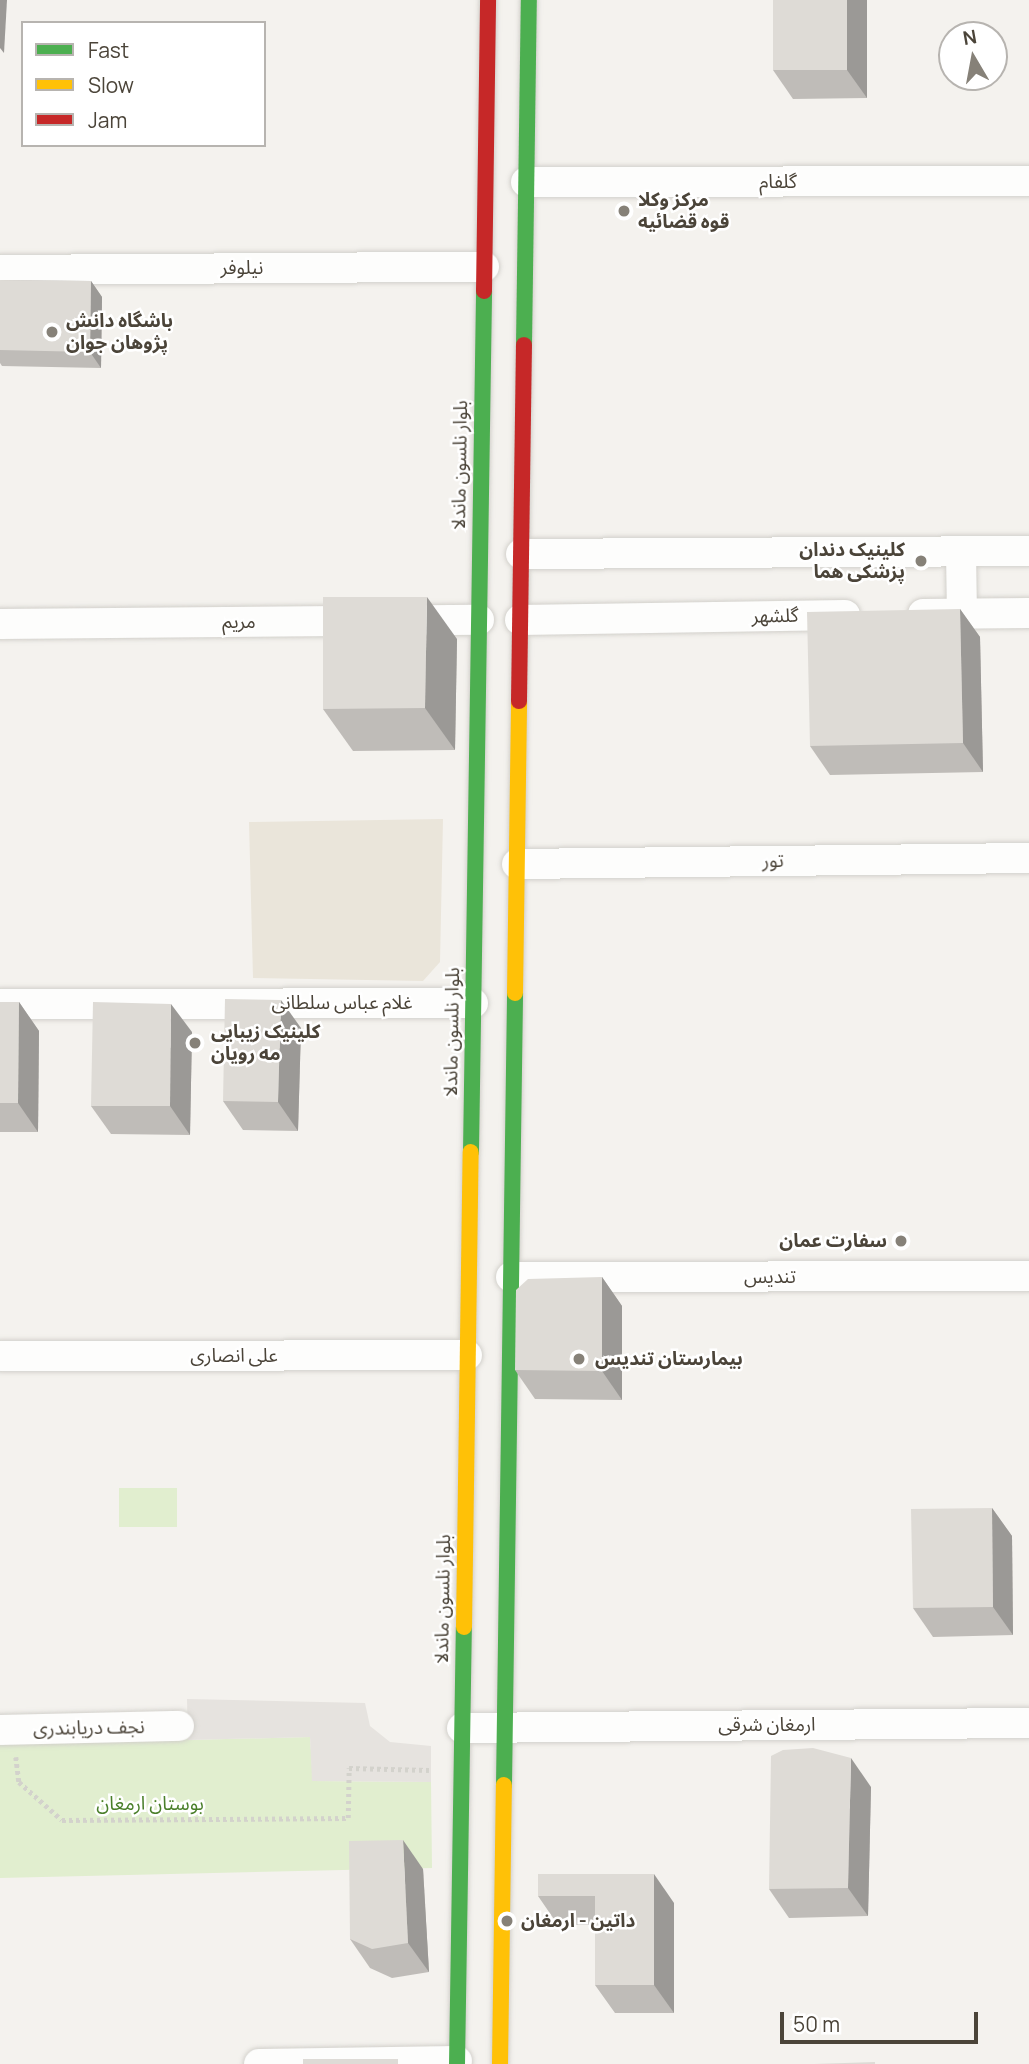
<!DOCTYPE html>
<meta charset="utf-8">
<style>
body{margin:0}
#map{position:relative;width:1029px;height:2064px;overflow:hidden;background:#f4f2ee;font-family:Manrope,"Noto Sans Arabic",sans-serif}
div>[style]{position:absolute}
.education>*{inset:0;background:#eae5da}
.green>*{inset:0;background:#e1eecf}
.parking>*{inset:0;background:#e6e3df}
.path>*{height:4.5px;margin-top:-2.25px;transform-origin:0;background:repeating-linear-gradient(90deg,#d3d2cc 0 3.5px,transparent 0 7px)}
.roads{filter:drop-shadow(0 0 2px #d2d0cb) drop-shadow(0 0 2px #d2d0cb)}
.street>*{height:30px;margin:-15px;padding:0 15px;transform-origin:15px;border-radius:15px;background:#fdfdfc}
.fast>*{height:16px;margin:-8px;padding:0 8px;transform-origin:8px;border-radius:8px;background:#4caf50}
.slow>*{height:16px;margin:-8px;padding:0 8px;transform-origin:8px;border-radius:8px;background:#ffc107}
.jam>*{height:16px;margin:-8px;padding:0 8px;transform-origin:8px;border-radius:8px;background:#c62828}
.wall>*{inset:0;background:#bfbcb8}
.shaded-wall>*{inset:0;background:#9b9996}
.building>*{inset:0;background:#dedbd6}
.dots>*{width:19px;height:19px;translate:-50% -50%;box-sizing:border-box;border:4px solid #fff;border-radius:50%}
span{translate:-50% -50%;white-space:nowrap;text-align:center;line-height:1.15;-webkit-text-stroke:5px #fff;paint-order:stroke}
.street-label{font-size:19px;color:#4b4439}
.poi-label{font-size:19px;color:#4b4439;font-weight:700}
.left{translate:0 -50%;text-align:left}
.right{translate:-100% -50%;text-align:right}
.park-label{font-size:19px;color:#4a7f2a}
.legend{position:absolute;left:21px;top:21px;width:245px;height:126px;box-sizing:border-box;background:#fff;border:2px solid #b7b4b0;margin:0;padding:9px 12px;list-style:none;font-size:21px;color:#4b4439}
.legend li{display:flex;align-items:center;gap:14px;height:35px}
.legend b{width:35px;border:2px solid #b7b4b0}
.north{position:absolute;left:938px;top:21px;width:70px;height:70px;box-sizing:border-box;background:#fff;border:2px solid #b7b4b0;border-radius:50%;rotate:350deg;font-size:19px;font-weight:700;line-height:28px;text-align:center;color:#4b4439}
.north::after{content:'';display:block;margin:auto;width:24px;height:32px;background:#868178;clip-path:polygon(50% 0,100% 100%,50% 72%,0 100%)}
.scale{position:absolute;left:780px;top:2012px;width:198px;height:32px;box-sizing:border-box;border:4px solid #4b4439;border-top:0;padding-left:9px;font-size:21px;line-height:24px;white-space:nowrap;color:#4b4439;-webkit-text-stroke:5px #fff;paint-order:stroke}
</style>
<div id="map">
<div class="education">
<div style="clip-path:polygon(443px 819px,440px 962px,423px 981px,253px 978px,249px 822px)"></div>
</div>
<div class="green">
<div style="clip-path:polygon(119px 1488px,177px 1488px,177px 1527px,119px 1527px)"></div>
<div style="clip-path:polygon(188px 1732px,188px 1740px,310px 1737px,313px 1781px,431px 1782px,432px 1868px,0 1878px,0 1740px)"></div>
</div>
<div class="parking">
<div style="clip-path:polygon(187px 1699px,365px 1703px,370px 1726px,390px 1742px,431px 1746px,431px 1782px,312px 1781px,310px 1737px,188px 1740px)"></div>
</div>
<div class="path">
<div style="left:16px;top:1757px;width:25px;rotate:83deg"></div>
<div style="left:19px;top:1782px;width:57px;rotate:41.5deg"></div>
<div style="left:62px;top:1820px;width:286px;rotate:-0.4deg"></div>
<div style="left:348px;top:1818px;width:50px;rotate:-88.9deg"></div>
<div style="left:349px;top:1768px;width:80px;rotate:1.4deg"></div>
</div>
<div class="roads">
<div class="street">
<div style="left:526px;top:182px;width:503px;rotate:-0.11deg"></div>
<div style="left:0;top:270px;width:484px;rotate:-0.4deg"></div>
<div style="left:961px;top:552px;width:61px;rotate:89.1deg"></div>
<div style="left:521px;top:554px;width:508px;rotate:-0.34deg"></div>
<div style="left:923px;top:614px;width:106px;rotate:-0.5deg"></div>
<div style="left:520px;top:620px;width:325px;rotate:-0.9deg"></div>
<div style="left:0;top:624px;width:479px;rotate:-0.5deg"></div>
<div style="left:517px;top:864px;width:512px;rotate:-0.67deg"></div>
<div style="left:0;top:1004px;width:473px;rotate:-0.1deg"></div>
<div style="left:511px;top:1277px;width:518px;rotate:-0.11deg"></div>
<div style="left:0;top:1356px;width:467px;rotate:-0.1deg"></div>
<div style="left:462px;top:1728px;width:567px;rotate:-0.51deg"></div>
<div style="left:0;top:1730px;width:179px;rotate:-1.3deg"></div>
<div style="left:259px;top:2064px;width:198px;rotate:-0.9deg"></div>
</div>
<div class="fast">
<div style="left:524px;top:345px;width:345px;rotate:-89.2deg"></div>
<div style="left:471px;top:1152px;width:861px;rotate:-89.13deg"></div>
<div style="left:504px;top:1785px;width:792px;rotate:-89.2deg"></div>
<div style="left:457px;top:2064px;width:437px;rotate:-89.1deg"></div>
</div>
<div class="slow">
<div style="left:515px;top:993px;width:292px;rotate:-89.2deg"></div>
<div style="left:464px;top:1627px;width:475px;rotate:-89.2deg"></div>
<div style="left:500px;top:2064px;width:279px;rotate:-89.2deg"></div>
</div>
<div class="jam">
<div style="left:484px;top:291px;width:291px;rotate:-89.2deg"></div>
<div style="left:519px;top:701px;width:356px;rotate:-89.2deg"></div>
</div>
</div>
<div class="wall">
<div style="clip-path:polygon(867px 0,867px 98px,793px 99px,773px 70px)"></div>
<div style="clip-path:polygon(0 280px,91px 281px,102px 297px,101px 368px,2px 366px,0 363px)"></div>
<div style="clip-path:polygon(960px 609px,980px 637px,983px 772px,830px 775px,810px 746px)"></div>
<div style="clip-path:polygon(457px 639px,455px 750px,353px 751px,323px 709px)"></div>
<div style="clip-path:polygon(0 1002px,19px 1002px,39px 1031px,38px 1132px,0 1132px)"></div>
<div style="clip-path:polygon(301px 1028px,298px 1131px,243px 1130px,223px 1101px)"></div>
<div style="clip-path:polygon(192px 1032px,190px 1135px,111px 1134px,91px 1106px)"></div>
<div style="clip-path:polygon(602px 1277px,622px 1306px,622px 1400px,535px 1399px,515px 1370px)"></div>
<div style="clip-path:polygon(992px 1508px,1012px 1536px,1013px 1635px,933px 1637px,913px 1608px)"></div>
<div style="clip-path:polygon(871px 1787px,868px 1916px,789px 1918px,769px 1889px)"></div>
<div style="clip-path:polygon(423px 1869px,429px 1972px,392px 1978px,370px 1968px,350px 1939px)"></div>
<div style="clip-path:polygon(538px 1874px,674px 1903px,674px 2013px,615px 2013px,595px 1985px,595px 1925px,558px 1925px,538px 1896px)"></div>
</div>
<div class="shaded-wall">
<div style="clip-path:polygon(0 0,7px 0,4px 53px,0 48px)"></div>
<div style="clip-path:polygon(847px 0,867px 0,867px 98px,847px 70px)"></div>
<div style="clip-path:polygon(91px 281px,102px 297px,101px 368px,90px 352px)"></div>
<div style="clip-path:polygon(427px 597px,457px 639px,455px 750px,425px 708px)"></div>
<div style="clip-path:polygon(960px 609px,980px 637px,983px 772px,963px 743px)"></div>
<div style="clip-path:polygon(281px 1000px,301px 1028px,298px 1131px,278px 1102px)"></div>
<div style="clip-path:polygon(19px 1002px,39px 1031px,38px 1132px,18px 1103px)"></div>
<div style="clip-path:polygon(171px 1004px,192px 1032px,190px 1135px,170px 1106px)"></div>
<div style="clip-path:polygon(602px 1277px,622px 1306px,622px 1400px,602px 1371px)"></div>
<div style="clip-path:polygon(992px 1508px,1012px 1536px,1013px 1635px,993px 1607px)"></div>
<div style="clip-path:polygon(851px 1758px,871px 1787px,868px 1916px,848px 1888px)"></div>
<div style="clip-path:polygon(403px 1840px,423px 1869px,429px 1972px,408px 1943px)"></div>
<div style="clip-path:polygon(654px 1874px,674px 1903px,674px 2013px,654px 1985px)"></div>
</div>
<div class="building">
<div style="clip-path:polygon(773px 0,847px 0,847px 70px,773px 70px)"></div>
<div style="clip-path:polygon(0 280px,91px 281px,90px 352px,0 350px)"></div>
<div style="clip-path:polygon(323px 597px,427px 597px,425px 708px,323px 709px)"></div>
<div style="clip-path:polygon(960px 609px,963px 743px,810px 746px,807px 612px)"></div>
<div style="clip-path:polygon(225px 999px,281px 1000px,278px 1102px,223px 1101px)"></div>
<div style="clip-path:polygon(0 1002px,19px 1002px,18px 1103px,0 1103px)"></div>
<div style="clip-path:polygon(93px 1002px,171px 1004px,170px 1106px,91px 1106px)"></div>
<div style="clip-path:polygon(602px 1277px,602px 1371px,515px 1370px,516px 1290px,528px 1279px)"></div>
<div style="clip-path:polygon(992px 1508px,993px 1607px,913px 1608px,911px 1509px)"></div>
<div style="clip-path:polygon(813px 1748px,851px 1758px,848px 1888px,769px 1889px,771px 1756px,783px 1750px)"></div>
<div style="clip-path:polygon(403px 1840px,408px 1943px,372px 1949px,350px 1939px,349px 1841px)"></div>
<div style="clip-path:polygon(538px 1874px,654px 1874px,654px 1985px,595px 1985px,595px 1896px,538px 1896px)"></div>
<div style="clip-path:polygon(303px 2059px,398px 2059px,398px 2064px,303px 2064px)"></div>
<div style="clip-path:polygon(875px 2062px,875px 2064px,814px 2064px)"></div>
</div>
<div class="dots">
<div style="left:624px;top:211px;background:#868178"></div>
<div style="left:52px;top:332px;background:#868178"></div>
<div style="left:921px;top:561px;background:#868178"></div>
<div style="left:195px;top:1043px;background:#868178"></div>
<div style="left:901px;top:1241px;background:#868178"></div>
<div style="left:579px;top:1359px;background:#868178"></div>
<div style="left:507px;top:1921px;background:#868178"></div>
</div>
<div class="street-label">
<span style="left:778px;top:182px">گلفام</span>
<span style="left:242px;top:268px">نیلوفر</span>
<span style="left:460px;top:465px;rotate:-89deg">بلوار نلسون ماندلا</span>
<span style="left:775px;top:616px;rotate:-1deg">گلشهر</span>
<span style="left:239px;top:622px">مریم</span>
<span style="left:773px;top:861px;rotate:-1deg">تور</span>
<span style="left:342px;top:1003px">غلام عباس سلطانی</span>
<span style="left:452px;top:1032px;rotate:-89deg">بلوار نلسون ماندلا</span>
<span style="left:770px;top:1277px">تندیس</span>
<span style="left:234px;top:1356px">علی انصاری</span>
<span style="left:443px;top:1599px;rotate:-89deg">بلوار نلسون ماندلا</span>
<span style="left:767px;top:1725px">ارمغان شرقی</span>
<span style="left:89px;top:1728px;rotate:-1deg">نجف دریابندری</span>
</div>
<div class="poi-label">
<span class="left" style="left:638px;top:211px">مرکز وکلا<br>قوه قضائیه</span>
<span class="left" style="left:66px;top:332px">باشگاه دانش<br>پژوهان جوان</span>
<span class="right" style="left:905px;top:561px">کلینیک دندان<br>پزشکی هما</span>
<span class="left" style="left:211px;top:1043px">کلینیک زیبایی<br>مه رویان</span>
<span class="right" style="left:887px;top:1241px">سفارت عمان</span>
<span class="left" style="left:595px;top:1359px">بیمارستان تندیس</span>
<span class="left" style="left:521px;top:1921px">داتین - ارمغان</span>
</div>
<div class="park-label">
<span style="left:150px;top:1804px">بوستان ارمغان</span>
</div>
<ul class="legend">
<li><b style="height:9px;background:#4caf50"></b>Fast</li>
<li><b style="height:9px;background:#ffc107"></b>Slow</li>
<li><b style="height:9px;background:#c62828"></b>Jam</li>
</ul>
<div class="north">N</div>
<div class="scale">50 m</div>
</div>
